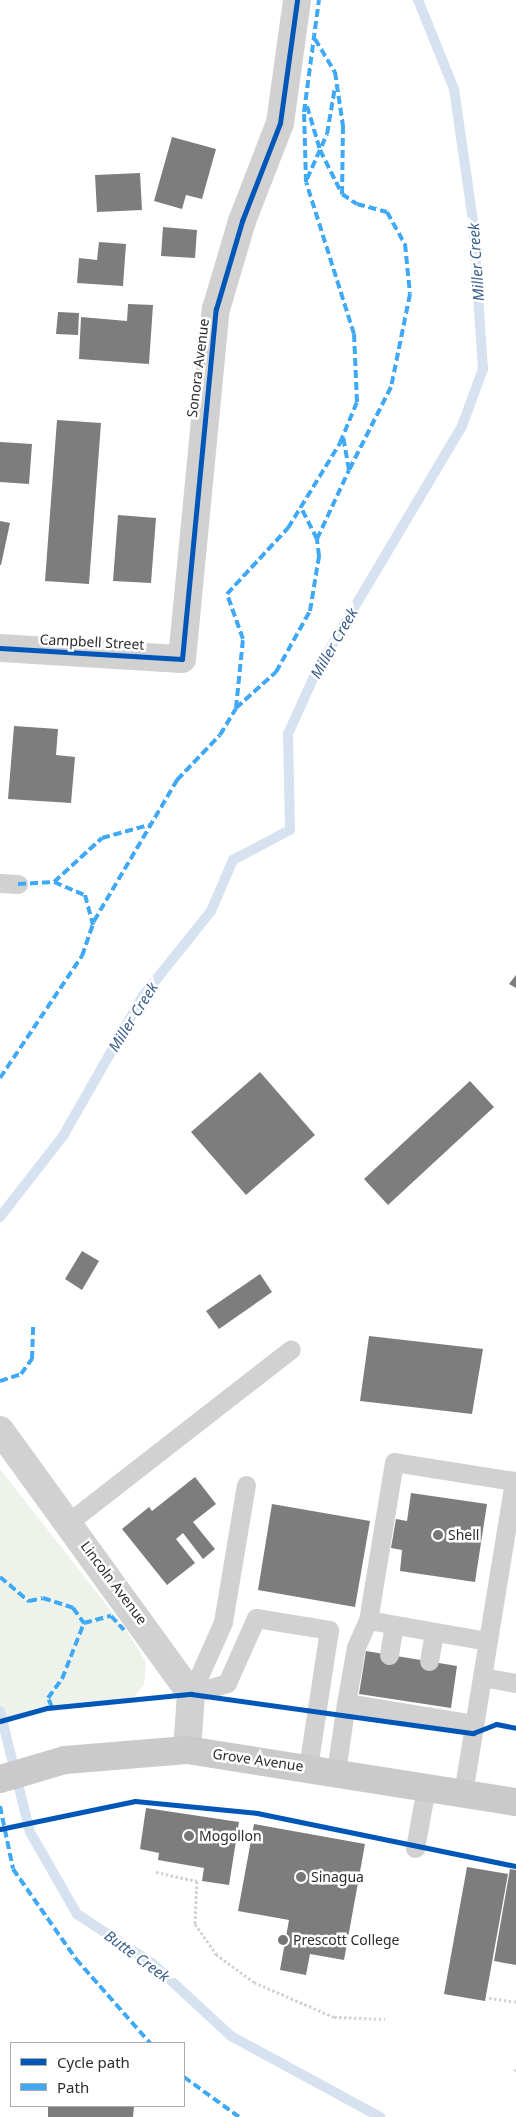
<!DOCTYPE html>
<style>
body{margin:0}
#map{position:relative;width:516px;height:2117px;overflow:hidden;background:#fff;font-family:"Noto Sans",sans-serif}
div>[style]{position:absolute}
.green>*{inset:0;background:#edf3ea}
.stream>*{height:10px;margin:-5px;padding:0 5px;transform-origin:5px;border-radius:5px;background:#d6e2f0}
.building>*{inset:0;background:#7d7d7d}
.path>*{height:3px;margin-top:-1.5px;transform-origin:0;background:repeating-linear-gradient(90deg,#d1d1d1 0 2.5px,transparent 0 5px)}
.lane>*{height:19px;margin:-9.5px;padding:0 9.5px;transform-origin:9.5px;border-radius:9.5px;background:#d1d1d1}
.street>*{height:28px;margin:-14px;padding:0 14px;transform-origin:14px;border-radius:14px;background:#d1d1d1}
.secondary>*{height:28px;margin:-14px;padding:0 14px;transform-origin:14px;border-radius:14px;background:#cacaca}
.quiet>*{height:4px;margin-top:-2px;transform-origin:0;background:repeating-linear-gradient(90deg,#3fa9f5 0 8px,transparent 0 12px)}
.cycleway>*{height:5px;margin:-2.5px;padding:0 2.5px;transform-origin:2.5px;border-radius:2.5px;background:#0057b8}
.dots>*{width:14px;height:14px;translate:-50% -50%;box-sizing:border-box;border:2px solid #fff;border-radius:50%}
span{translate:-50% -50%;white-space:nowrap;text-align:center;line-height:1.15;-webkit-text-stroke:5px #fff;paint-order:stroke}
.street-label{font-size:14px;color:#2c2c2c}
.poi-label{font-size:14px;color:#2c2c2c}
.left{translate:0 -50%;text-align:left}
.water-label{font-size:15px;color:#3b5f8d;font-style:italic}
.legend{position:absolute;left:10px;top:2042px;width:175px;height:65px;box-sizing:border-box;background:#fff;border:1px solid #ababab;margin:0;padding:6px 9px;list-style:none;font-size:15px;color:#2c2c2c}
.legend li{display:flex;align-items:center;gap:10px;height:25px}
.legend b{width:25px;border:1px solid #ababab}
</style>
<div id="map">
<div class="green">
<div style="clip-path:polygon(0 1469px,126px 1630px,146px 1662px,144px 1685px,134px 1697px,62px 1708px,0 1725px)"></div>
</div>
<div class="stream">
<div style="left:0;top:1217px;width:103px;rotate:-52.1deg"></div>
<div style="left:63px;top:1136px;width:161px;rotate:-60.3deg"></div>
<div style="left:143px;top:996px;width:109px;rotate:-51.3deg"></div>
<div style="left:211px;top:911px;width:56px;rotate:-66.7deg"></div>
<div style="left:233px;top:860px;width:64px;rotate:-27.8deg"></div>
<div style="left:290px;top:830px;width:96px;rotate:-91.2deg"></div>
<div style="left:288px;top:734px;width:68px;rotate:-65.7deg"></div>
<div style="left:316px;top:672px;width:286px;rotate:-59.3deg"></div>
<div style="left:462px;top:426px;width:61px;rotate:-69.8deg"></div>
<div style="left:483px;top:369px;width:148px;rotate:-93.9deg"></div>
<div style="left:473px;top:221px;width:133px;rotate:-98.2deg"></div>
<div style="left:454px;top:89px;width:96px;rotate:-112deg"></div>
<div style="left:0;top:1711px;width:125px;rotate:76.1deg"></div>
<div style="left:30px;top:1832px;width:95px;rotate:60.2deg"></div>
<div style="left:77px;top:1914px;width:91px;rotate:33.3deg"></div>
<div style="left:153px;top:1964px;width:106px;rotate:42.7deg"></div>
<div style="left:231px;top:2036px;width:170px;rotate:28.5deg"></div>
</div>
<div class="building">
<div style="clip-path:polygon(172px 137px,216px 149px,202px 199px,186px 195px,182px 209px,154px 201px)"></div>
<div style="clip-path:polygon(140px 173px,142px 210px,97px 212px,95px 175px)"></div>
<div style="clip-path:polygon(163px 227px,197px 230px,195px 258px,161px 256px)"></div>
<div style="clip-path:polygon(99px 242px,126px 244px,123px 286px,77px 283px,79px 258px,97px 260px)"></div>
<div style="clip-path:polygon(128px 304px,153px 305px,149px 364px,79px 359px,81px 317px,127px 321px)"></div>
<div style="clip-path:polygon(58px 312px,79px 313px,78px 335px,56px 334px)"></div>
<div style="clip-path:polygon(57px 420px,101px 423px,89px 584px,45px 581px)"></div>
<div style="clip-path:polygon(0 442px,32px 444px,29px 484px,0 482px)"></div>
<div style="clip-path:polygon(118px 515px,156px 518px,151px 583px,113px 581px)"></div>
<div style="clip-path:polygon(0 521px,10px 523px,1px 565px,0 565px)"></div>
<div style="clip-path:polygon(14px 726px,58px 729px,56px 755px,75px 757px,71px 803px,8px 799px)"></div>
<div style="clip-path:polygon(516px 975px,516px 988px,509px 984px)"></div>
<div style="clip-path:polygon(260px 1072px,315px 1135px,246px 1195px,191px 1132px)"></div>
<div style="clip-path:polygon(470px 1081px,494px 1107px,388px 1205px,364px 1179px)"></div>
<div style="clip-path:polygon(82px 1251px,99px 1261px,82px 1290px,65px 1279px)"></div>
<div style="clip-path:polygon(260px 1274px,272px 1292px,219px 1329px,206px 1311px)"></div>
<div style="clip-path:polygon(369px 1336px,483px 1349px,472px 1414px,360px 1401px)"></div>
<div style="clip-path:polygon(195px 1477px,216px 1504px,193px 1522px,215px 1549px,203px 1559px,183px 1533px,176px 1539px,195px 1563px,167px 1585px,122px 1529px,149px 1507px,152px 1511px)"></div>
<div style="clip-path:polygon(411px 1493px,487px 1504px,475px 1582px,400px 1571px,402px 1550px,391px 1548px,396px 1519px,407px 1521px)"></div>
<div style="clip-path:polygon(272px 1504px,370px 1521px,355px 1607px,258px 1590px)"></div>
<div style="clip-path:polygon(366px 1651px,457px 1666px,451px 1708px,359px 1694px)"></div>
<div style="clip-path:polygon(146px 1808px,239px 1822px,229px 1885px,202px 1881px,204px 1868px,158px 1860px,159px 1853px,140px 1849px)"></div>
<div style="clip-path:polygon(254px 1824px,365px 1844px,344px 1960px,310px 1954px,306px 1975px,280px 1970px,289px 1920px,238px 1911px)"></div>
<div style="clip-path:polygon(467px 1867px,508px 1874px,485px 2001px,444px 1994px)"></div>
<div style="clip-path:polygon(510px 1869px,516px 1870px,516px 1965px,494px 1961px)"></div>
<div style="clip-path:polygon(48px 2106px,134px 2106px,133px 2117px,48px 2117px)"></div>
</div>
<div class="path">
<div style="left:156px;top:1872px;width:42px;rotate:12.4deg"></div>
<div style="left:197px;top:1881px;width:43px;rotate:92.7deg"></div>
<div style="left:195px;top:1924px;width:37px;rotate:55deg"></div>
<div style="left:216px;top:1954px;width:47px;rotate:36.4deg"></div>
<div style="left:254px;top:1982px;width:87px;rotate:23.6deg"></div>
<div style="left:334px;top:2017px;width:51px;rotate:2.2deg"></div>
<div style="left:489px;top:1998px;width:27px;rotate:8deg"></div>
<div style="left:515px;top:2071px;width:2px;rotate:-63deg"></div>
</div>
<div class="lane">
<div style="left:0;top:883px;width:18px;rotate:3deg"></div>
<div style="left:69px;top:1522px;width:281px;rotate:-37.9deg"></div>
<div style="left:368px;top:1620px;width:121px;rotate:10deg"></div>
<div style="left:389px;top:1655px;width:30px;rotate:-81deg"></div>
<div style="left:429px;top:1661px;width:29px;rotate:-80deg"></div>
<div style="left:482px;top:1677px;width:35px;rotate:10deg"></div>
<div style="left:191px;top:1694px;width:38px;rotate:-17deg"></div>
<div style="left:227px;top:1683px;width:71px;rotate:-66deg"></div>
<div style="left:256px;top:1618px;width:74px;rotate:9.3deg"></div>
<div style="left:329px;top:1630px;width:139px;rotate:98.7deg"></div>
<div style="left:191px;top:1694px;width:79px;rotate:-66deg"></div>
<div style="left:223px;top:1622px;width:139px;rotate:-80.5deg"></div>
<div style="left:336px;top:1772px;width:70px;rotate:-81.8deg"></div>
<div style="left:463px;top:1793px;width:316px;rotate:-80.7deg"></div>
<div style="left:514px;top:1481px;width:121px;rotate:-171deg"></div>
<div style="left:394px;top:1462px;width:160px;rotate:99.3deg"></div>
<div style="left:368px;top:1620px;width:30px;rotate:114deg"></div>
<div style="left:356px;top:1647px;width:57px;rotate:100.1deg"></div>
<div style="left:346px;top:1703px;width:130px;rotate:9.3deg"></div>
<div style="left:415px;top:1848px;width:61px;rotate:-79.6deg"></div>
</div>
<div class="street">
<div style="left:0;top:648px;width:182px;rotate:3.5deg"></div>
<div style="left:182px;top:659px;width:352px;rotate:-84.5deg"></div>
<div style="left:216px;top:309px;width:92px;rotate:-73.5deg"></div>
<div style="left:242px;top:221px;width:105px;rotate:-68.8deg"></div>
<div style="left:280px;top:123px;width:124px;rotate:-82.1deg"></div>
<div style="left:0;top:1430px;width:326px;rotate:54.1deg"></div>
<div style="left:191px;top:1694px;width:56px;rotate:94.1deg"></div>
</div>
<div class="secondary">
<div style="left:0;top:1779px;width:68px;rotate:-16.3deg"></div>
<div style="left:65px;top:1760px;width:122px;rotate:-4.7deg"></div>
<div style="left:187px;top:1750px;width:333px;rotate:9deg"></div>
</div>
<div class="quiet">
<div style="left:315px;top:39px;width:39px;rotate:59deg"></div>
<div style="left:335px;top:72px;width:55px;rotate:81.6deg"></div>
<div style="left:343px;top:126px;width:68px;rotate:90.8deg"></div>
<div style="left:342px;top:194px;width:18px;rotate:34deg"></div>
<div style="left:357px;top:204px;width:31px;rotate:15deg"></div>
<div style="left:387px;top:212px;width:37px;rotate:61deg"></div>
<div style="left:405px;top:244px;width:50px;rotate:84.3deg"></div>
<div style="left:410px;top:294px;width:95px;rotate:101.5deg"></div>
<div style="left:391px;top:387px;width:93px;rotate:116.8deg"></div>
<div style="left:307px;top:106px;width:46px;rotate:73.5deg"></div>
<div style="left:320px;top:150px;width:49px;rotate:63.4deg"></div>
<div style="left:307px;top:179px;width:49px;rotate:-66deg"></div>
<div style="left:327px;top:134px;width:48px;rotate:-80.3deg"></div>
<div style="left:317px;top:539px;width:76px;rotate:-65.1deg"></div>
<div style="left:349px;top:470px;width:35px;rotate:-100deg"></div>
<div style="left:236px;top:708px;width:54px;rotate:-42deg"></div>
<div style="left:276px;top:672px;width:70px;rotate:-60.9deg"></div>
<div style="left:310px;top:611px;width:56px;rotate:-80.7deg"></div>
<div style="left:319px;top:556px;width:17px;rotate:-97deg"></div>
<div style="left:317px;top:539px;width:36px;rotate:-117deg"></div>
<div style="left:54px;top:882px;width:34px;rotate:23deg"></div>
<div style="left:85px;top:895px;width:31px;rotate:75deg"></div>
<div style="left:18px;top:884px;width:36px;rotate:-3deg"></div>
<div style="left:54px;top:882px;width:65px;rotate:-42.5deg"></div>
<div style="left:102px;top:838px;width:49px;rotate:-15.5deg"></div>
<div style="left:0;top:1078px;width:147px;rotate:-56.1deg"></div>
<div style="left:82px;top:956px;width:37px;rotate:-71deg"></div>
<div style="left:94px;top:921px;width:164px;rotate:-59.5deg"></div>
<div style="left:177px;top:780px;width:62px;rotate:-46.3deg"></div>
<div style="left:220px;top:735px;width:31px;rotate:-59deg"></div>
<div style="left:236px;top:708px;width:69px;rotate:-84.2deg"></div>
<div style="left:243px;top:639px;width:48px;rotate:-109.6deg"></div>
<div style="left:227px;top:594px;width:90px;rotate:-47.3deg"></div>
<div style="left:288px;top:528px;width:100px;rotate:-58.5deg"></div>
<div style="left:340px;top:443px;width:44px;rotate:-67.5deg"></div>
<div style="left:357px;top:402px;width:68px;rotate:-92.5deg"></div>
<div style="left:354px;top:334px;width:159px;rotate:-107.5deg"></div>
<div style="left:306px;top:182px;width:70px;rotate:-91.6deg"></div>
<div style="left:304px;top:112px;width:113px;rotate:-82.4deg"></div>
<div style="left:0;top:1381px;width:22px;rotate:-18deg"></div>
<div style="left:21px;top:1374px;width:19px;rotate:-54deg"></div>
<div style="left:32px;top:1359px;width:32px;rotate:-88deg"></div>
<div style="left:0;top:1577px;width:38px;rotate:40deg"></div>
<div style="left:29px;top:1601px;width:14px;rotate:-12deg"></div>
<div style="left:43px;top:1598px;width:32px;rotate:18deg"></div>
<div style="left:73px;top:1608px;width:19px;rotate:54deg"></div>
<div style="left:84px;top:1623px;width:28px;rotate:-15deg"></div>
<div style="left:111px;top:1616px;width:19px;rotate:47deg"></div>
<div style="left:52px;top:1707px;width:10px;rotate:-114deg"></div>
<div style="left:48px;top:1698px;width:24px;rotate:-54deg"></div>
<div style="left:62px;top:1679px;width:60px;rotate:-68.6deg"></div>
<div style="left:0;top:1806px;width:64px;rotate:78.3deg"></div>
<div style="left:13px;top:1869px;width:110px;rotate:55deg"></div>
<div style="left:76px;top:1959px;width:112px;rotate:48.6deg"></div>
<div style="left:184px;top:2077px;width:68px;rotate:36deg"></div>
</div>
<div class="cycleway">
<div style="left:0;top:648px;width:182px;rotate:3.5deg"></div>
<div style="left:182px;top:659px;width:352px;rotate:-84.5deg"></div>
<div style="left:216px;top:309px;width:92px;rotate:-73.5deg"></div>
<div style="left:242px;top:221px;width:105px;rotate:-68.8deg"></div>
<div style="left:280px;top:123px;width:124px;rotate:-82.1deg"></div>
<div style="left:0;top:1721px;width:49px;rotate:-15.5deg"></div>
<div style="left:47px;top:1708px;width:145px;rotate:-5.6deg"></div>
<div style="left:191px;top:1694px;width:285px;rotate:7.9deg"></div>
<div style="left:473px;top:1733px;width:25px;rotate:-21deg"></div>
<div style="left:496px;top:1724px;width:20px;rotate:11deg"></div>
<div style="left:0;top:1829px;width:138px;rotate:-11.7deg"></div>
<div style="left:135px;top:1801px;width:123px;rotate:5.6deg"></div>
<div style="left:257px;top:1813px;width:264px;rotate:11.6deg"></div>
</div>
<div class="dots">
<div style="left:438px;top:1535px;background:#767676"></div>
<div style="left:189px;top:1836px;background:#767676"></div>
<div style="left:301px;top:1877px;background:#767676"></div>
<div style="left:283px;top:1940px;background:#767676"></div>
</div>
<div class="street-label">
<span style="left:198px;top:368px;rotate:-83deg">Sonora Avenue</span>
<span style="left:92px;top:642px;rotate:3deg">Campbell Street</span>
<span style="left:114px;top:1583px;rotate:53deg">Lincoln Avenue</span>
<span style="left:258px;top:1760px;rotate:8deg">Grove Avenue</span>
</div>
<div class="poi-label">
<span class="left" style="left:448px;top:1535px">Shell</span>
<span class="left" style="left:199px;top:1836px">Mogollon</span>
<span class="left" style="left:311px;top:1877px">Sinagua</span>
<span class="left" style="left:293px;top:1940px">Prescott College</span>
</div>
<div class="water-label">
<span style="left:476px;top:262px;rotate:-94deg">Miller Creek</span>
<span style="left:334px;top:643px;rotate:-60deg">Miller Creek</span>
<span style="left:133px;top:1017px;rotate:-58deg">Miller Creek</span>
<span style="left:137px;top:1956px;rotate:36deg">Butte Creek</span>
</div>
<ul class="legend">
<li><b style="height:6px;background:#0057b8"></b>Cycle path</li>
<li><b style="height:6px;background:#3fa9f5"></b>Path</li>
</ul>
</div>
